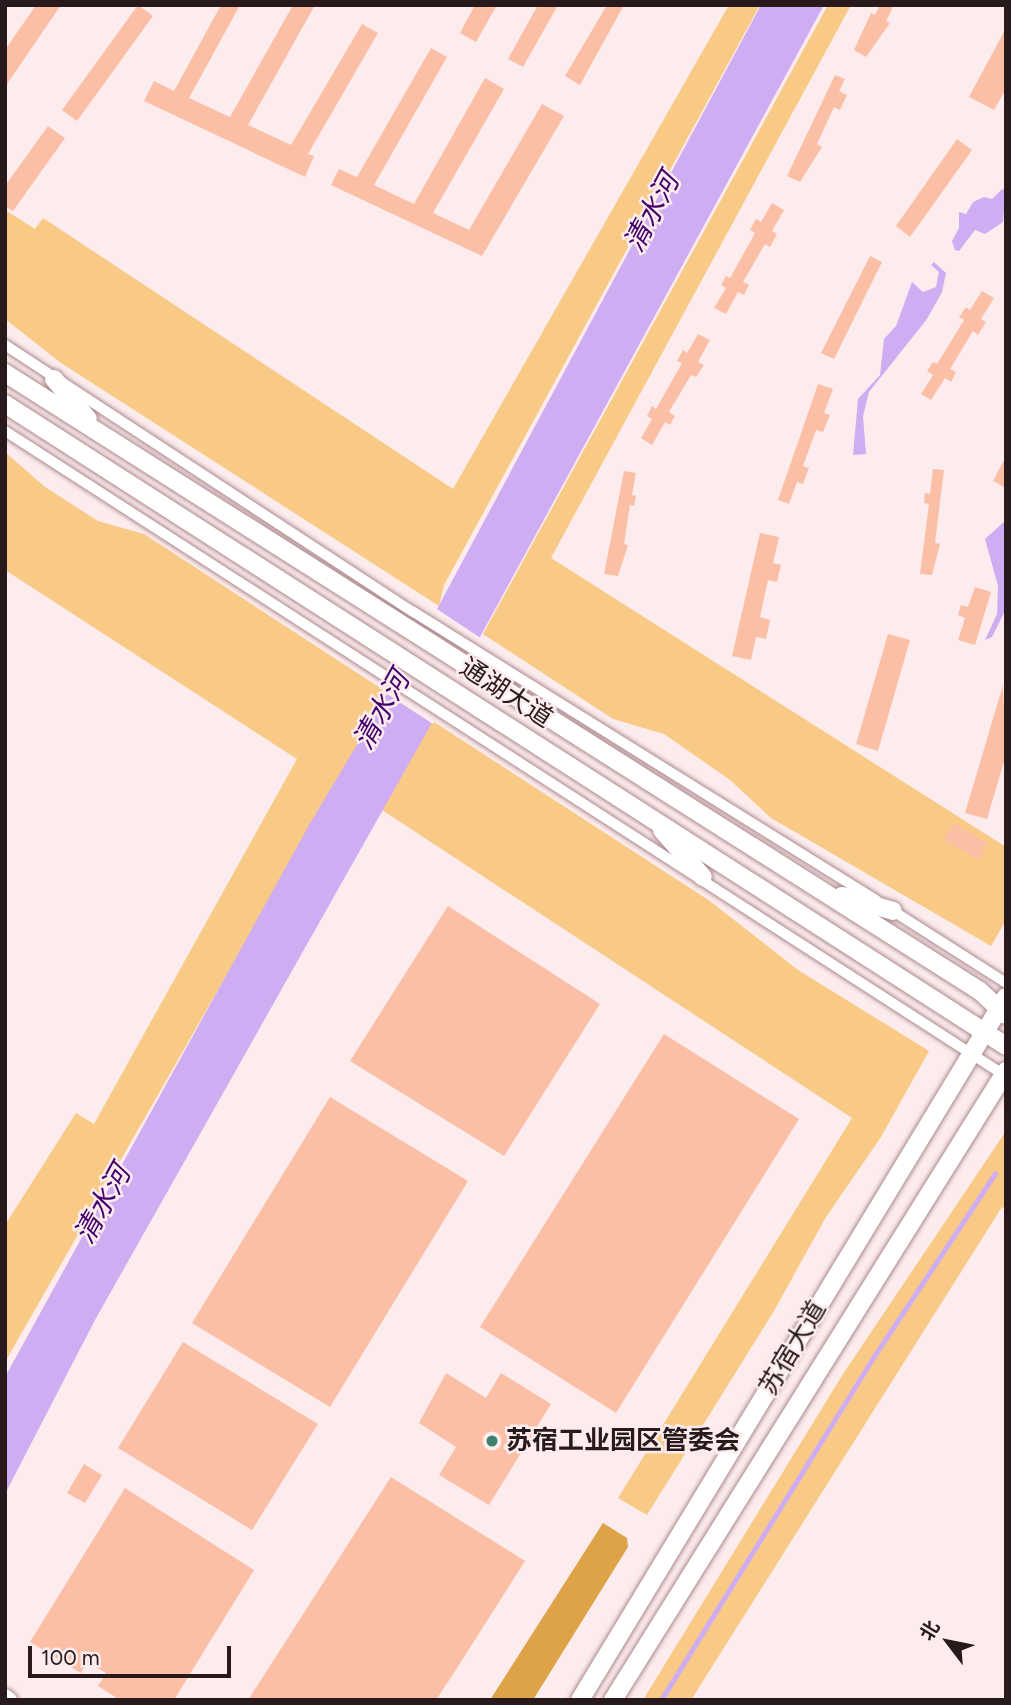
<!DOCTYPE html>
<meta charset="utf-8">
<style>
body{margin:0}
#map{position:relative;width:1011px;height:1705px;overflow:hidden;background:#fceced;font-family:Figtree,"Noto Sans SC",sans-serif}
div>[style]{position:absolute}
.green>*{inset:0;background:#f9ca85}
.forest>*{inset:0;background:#dda346}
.water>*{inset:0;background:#cfadf3}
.pier>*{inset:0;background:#fceced}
.stream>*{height:4.5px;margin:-2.25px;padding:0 2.25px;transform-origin:2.25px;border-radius:2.25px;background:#cfadf3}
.building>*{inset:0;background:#fbbfa6}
.roads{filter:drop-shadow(0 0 2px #ac888c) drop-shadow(0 0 2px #ac888c)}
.street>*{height:10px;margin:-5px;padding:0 5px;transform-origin:5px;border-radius:5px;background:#fff}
.secondary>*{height:16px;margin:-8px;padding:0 8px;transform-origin:8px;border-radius:8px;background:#fff}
.primary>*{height:18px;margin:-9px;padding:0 9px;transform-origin:9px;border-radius:9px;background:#fff}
.dots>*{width:19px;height:19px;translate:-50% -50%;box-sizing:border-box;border:4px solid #fceced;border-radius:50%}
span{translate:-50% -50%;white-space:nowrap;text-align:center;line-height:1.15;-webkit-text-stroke:5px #fceced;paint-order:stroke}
.street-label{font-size:26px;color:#281a1c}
.poi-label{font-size:26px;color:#281a1c;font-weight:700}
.left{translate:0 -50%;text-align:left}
.water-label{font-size:28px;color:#43006b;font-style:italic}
.frame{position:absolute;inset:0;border:7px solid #281a1c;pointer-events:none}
.north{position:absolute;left:913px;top:1607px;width:70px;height:70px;-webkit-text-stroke:5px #fceced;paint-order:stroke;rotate:302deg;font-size:19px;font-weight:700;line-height:28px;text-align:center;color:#281a1c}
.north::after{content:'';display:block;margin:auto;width:24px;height:32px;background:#281a1c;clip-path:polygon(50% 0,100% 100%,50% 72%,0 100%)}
.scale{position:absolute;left:28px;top:1646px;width:203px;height:32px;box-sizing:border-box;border:4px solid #281a1c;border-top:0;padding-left:9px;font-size:21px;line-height:24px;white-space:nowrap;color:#281a1c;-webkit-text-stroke:5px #fceced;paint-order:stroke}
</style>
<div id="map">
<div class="green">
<div style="clip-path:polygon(729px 5px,760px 5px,444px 585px,439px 606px,61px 363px,5px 319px,5px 210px,35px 229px,43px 218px,453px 489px)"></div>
<div style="clip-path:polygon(828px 5px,851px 5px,551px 558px,1006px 847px,1006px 920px,991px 946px,771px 818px,730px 780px,664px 734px,613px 719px,483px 634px)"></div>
<div style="clip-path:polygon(5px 452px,45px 487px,98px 521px,144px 534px,388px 693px,5px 1362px,5px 1225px,76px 1113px,94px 1124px,297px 759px,5px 570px)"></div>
<div style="clip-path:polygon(431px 720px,710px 901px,798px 970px,929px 1051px,881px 1137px,826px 1217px,774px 1311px,647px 1515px,618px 1498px,852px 1118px,382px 810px)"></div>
<div style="clip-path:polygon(1006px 1131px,1006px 1209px,1002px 1207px,691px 1700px,643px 1700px,843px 1374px)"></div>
</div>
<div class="forest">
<div style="clip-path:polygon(603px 1523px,627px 1538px,628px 1547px,533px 1700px,490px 1700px)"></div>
</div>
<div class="water">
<div style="clip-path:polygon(761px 5px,824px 5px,468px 659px,95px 1320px,5px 1494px,5px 1377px,309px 825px,430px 622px)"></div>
<div style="clip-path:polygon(1002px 189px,1006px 190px,1003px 222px,985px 234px,975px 230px,959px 251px,955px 250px,952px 241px,959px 228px,959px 212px,966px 214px,973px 202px,984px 197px,992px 199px)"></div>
<div style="clip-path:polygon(934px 262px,946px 273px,942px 292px,927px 319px,869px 392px,863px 416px,866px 454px,853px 455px,858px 399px,880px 375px,884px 339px,896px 326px,912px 282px,923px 292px,936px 287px,939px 272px,931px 265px)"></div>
<div style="clip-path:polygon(1006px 520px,1004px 613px,992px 637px,985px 640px,997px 614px,998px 586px,985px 539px)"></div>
</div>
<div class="pier">
<div style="clip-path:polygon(434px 607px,482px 639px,433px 724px,384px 692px)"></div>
</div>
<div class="stream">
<div style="left:661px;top:1700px;width:402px;rotate:-58.2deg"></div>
<div style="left:873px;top:1358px;width:221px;rotate:-56.5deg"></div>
</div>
<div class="building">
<div style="clip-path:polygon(36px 5px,61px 5px,5px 87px,5px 50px)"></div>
<div style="clip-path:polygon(138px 5px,153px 16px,77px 121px,62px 110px)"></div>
<div style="clip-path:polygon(221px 5px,240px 5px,189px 98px,230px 117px,293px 5px,315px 5px,248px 125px,291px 145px,362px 24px,378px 33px,308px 154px,314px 156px,305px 177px,144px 101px,154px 81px,174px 91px)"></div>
<div style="clip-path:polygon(475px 5px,497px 5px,476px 42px,460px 33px)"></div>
<div style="clip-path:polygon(538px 5px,558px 5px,523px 67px,508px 59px)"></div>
<div style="clip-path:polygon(607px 5px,624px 5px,580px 85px,565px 76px)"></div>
<div style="clip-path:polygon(880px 5px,894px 5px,886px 21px,890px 23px,866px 57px,854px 50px,871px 13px,875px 15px)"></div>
<div style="clip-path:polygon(1006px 28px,1006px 89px,994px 110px,969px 97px)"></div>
<div style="clip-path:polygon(431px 48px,447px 57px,374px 185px,414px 204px,485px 78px,504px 89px,433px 213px,469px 230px,542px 104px,564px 116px,482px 256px,331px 185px,339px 169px,357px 177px)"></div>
<div style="clip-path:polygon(835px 75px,845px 79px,839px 91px,847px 95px,840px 110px,834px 107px,817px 144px,822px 147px,800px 182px,787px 176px)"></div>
<div style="clip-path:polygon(48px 126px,65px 138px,13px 211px,5px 206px,5px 186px)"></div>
<div style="clip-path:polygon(957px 139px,972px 150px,910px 237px,896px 226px)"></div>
<div style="clip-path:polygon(772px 203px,784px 210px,772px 231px,777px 234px,770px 247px,765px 244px,743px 282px,749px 285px,744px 295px,738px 292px,726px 314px,714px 308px,726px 288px,721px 285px,726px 276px,730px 278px,755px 233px,750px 230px,756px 219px,761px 222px)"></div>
<div style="clip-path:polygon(870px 256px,882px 262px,834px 359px,821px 353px)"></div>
<div style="clip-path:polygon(982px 291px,994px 298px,981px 319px,986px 322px,978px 335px,973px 331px,950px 369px,956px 372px,951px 382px,945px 378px,931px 400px,921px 394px,933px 375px,927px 371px,933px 362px,937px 364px,964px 320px,959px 317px,966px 307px,970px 310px)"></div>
<div style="clip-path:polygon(698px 334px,710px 340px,698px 362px,704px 365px,696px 377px,691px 375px,669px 412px,675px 416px,670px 425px,665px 422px,652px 445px,641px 438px,652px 419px,647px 416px,652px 406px,656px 409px,682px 363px,677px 361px,683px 350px,687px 353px)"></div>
<div style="clip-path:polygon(818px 384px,833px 389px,824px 413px,830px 415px,823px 432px,816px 430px,803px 466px,809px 468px,803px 484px,797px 482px,789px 504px,778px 500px)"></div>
<div style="clip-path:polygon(1006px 456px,1006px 488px,993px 481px)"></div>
<div style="clip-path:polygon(933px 469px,944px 470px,935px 543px,940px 544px,932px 575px,920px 574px,929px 504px,924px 503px,925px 493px,930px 494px)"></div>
<div style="clip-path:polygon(624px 471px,636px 473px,632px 495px,636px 496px,634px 506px,630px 505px,624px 544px,628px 545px,618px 576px,604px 574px)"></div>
<div style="clip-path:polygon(760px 533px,779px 537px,773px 563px,781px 565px,777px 582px,768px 580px,760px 617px,770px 620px,766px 639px,756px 637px,751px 660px,732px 656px)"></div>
<div style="clip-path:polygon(975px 587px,991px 592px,975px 645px,958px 640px,965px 618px,958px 615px,961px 605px,968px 607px)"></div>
<div style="clip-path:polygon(888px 634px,910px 640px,878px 751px,856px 744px)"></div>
<div style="clip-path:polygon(1003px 685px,1006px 755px,987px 819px,965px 813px)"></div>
<div style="clip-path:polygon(954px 823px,987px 843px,978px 860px,944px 840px)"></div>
<div style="clip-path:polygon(448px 906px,600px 1004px,504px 1156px,350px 1061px)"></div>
<div style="clip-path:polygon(664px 1034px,799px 1119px,616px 1413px,480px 1327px)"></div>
<div style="clip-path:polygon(330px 1097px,468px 1181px,330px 1407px,192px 1323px)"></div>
<div style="clip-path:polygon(183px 1342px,318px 1424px,252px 1530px,118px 1448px)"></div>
<div style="clip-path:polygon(446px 1373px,486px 1398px,501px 1373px,551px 1404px,489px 1505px,439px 1475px,456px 1447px,419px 1423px)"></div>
<div style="clip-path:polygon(84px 1464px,102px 1475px,85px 1503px,67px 1493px)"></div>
<div style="clip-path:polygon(391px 1477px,525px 1561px,459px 1665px,436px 1700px,248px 1700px)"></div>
<div style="clip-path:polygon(125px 1488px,254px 1570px,174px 1700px,120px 1700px,98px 1686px,106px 1673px,87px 1662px,81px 1673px,30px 1642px)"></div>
</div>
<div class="roads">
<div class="street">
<div style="left:5px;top:345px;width:486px;rotate:33.2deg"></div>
<div style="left:412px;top:611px;width:547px;rotate:31.92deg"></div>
<div style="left:5px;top:431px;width:1191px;rotate:32.8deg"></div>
<div style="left:890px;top:909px;width:138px;rotate:32.5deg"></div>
</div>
<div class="secondary">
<div style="left:5px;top:1697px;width:5px;rotate:37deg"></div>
</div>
<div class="primary">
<div style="left:5px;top:373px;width:1154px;rotate:32.37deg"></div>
<div style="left:980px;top:991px;width:35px;rotate:43deg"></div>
<div style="left:54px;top:379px;width:52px;rotate:49.6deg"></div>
<div style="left:5px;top:404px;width:1189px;rotate:32.67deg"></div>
<div style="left:662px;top:830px;width:62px;rotate:48.9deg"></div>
<div style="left:842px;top:896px;width:53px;rotate:16.4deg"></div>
<div style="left:580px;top:1700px;width:822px;rotate:-58.79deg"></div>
<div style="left:613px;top:1700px;width:742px;rotate:-58deg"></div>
</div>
</div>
<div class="dots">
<div style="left:492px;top:1441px;background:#3e7f6e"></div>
</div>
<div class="street-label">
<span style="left:506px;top:693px;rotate:33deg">通湖大道</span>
<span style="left:793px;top:1348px;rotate:-59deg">苏宿大道</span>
</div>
<div class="poi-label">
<span class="left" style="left:506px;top:1441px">苏宿工业园区管委会</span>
</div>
<div class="water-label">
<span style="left:651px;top:212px;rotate:-62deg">清水河</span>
<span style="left:381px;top:710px;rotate:-61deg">清水河</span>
<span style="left:102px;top:1204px;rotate:-61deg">清水河</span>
</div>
<div class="frame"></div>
<div class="north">北</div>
<div class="scale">100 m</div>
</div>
